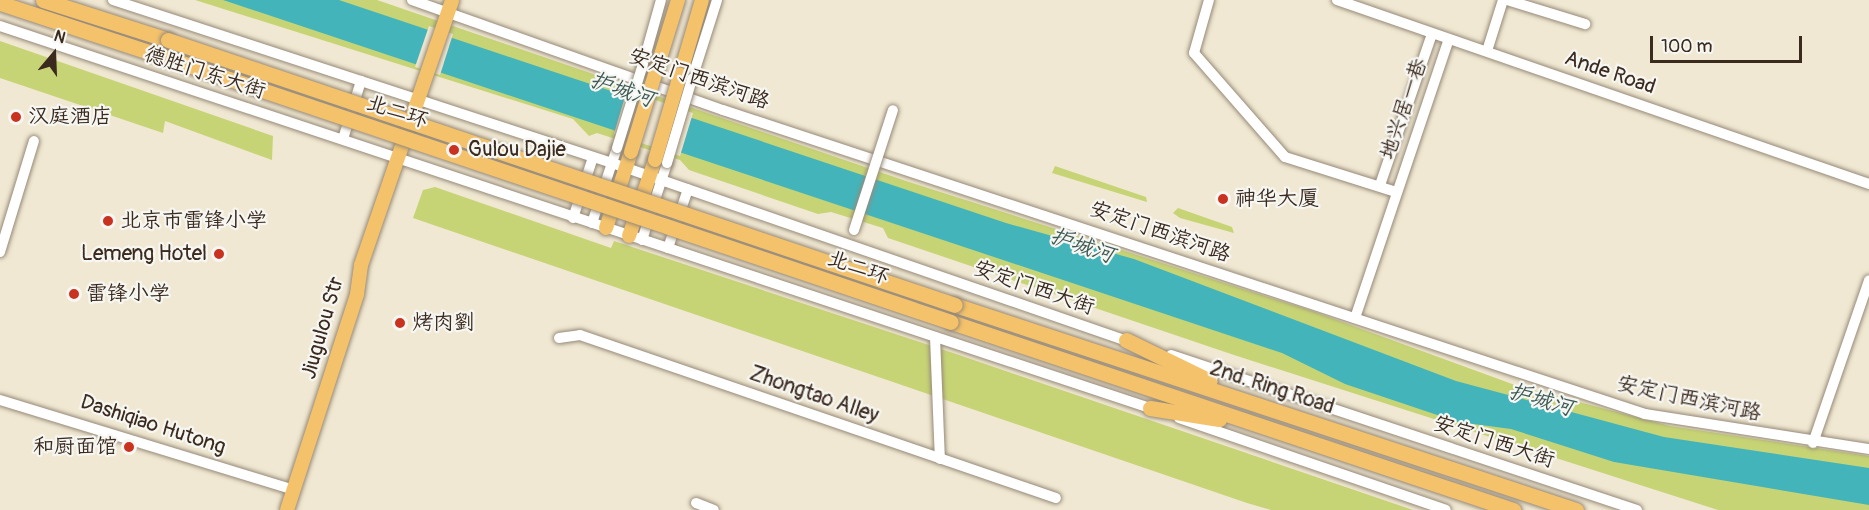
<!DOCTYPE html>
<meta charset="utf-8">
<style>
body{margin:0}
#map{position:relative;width:1869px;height:510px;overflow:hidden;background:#f0e8d2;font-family:Pangolin,"LXGW WenKai TC",sans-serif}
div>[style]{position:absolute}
.green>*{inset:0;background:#c7d475}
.water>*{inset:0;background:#44b4bb}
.pier>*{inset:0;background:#f0e8d2}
.roads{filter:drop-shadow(0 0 2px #968978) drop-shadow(0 0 2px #968978)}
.minor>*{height:10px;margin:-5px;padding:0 5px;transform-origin:5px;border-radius:5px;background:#fff}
.major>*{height:14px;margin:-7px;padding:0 7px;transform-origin:7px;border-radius:7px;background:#f4c26a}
.highway>*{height:15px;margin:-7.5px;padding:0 7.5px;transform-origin:7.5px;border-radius:7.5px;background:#f4c26a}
.bridges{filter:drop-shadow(0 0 2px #968978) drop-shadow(0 0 2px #968978)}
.minor-bridge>*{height:10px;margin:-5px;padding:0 5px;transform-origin:5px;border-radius:5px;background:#fff}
.major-bridge>*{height:14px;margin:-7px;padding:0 7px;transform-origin:7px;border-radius:7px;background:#f4c26a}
.highway-bridge>*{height:15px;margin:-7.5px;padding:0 7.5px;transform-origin:7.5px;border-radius:7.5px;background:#f4c26a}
.dots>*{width:16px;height:16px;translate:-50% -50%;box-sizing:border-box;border:3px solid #f6f6f2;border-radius:50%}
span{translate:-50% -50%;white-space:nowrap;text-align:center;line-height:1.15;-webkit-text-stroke:4.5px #f6f6f2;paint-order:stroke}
.street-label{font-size:21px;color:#3b2a1e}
.poi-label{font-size:21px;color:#3b2a1e}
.left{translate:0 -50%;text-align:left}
.right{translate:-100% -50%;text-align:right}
.water-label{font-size:22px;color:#3e5a55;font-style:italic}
.north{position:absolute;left:24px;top:24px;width:60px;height:60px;-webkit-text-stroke:4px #f6f6f2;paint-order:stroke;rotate:19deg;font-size:16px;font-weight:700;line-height:24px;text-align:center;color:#3b2a1e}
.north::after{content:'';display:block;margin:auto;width:21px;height:27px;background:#3b2a1e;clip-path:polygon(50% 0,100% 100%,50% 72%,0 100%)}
.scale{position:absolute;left:1650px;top:36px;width:152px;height:27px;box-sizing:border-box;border:3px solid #3b2a1e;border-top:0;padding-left:8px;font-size:18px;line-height:21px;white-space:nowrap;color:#3b2a1e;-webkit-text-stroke:4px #f6f6f2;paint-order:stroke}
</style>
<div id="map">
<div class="green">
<div style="clip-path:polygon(195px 0,377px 0,906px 181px,1315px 312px,1515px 385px,1670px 426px,1869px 456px,1869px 510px,1718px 510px,1234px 355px,888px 238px,883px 228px,831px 212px,818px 214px,689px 170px,680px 160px,597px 133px,589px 136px,573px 119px)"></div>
<div style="clip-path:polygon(0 41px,273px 136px,272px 160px,165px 121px,163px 133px,0 78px)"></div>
<div style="clip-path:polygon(1055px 166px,1146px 197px,1147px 202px,1052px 173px)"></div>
<div style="clip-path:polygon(435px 187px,611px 248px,614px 241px,956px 354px,1413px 510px,1271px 510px,1247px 503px,413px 218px,423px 190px)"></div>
<div style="clip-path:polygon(1178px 208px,1232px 227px,1234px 233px,1180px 218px,1173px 213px)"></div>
</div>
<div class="water">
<div style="clip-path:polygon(223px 0,339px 0,1006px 223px,1134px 259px,1456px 381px,1664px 437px,1869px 468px,1869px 505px,1614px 462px,1511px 429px,1458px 422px,1345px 384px,1282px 353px)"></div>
</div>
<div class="pier">
<div style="clip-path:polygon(429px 26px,453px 34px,440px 75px,415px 67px)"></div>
<div style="clip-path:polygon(627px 90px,693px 113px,680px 156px,614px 134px)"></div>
</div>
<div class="roads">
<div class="minor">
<div style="left:113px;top:0;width:525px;rotate:18.09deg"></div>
<div style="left:612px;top:163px;width:548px;rotate:19.06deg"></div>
<div style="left:412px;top:0;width:330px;rotate:19.5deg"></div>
<div style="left:723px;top:110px;width:971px;rotate:18.25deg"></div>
<div style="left:1645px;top:414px;width:227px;rotate:8.9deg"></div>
<div style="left:1209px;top:0;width:55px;rotate:105.8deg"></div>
<div style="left:1194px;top:53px;width:138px;rotate:48.8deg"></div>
<div style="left:1285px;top:157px;width:116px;rotate:17.5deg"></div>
<div style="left:1337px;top:0;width:563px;rotate:19.08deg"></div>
<div style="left:1507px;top:0;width:82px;rotate:17.1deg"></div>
<div style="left:0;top:26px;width:1218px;rotate:18.38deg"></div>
<div style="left:1487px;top:51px;width:53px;rotate:-72.6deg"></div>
<div style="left:643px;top:64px;width:66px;rotate:-74.3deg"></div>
<div style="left:692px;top:79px;width:83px;rotate:-72.4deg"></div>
<div style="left:343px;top:139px;width:61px;rotate:-72.8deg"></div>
<div style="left:1380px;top:185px;width:160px;rotate:-71deg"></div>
<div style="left:573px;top:218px;width:64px;rotate:-71.8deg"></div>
<div style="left:592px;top:223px;width:79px;rotate:-71.6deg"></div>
<div style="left:642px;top:240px;width:81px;rotate:-72deg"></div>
<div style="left:668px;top:248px;width:62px;rotate:-71.3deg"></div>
<div style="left:0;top:252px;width:116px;rotate:-73deg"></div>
<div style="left:1355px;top:318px;width:294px;rotate:-71.4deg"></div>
<div style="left:935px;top:337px;width:122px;rotate:87.7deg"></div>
<div style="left:559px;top:338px;width:21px;rotate:-8deg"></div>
<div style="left:580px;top:335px;width:503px;rotate:18.9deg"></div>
<div style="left:1171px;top:355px;width:491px;rotate:18.4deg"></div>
<div style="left:0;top:400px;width:307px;rotate:17deg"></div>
<div style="left:1179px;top:418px;width:282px;rotate:19deg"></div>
<div style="left:1813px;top:443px;width:172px;rotate:-71deg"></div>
<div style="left:696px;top:503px;width:19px;rotate:21deg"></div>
</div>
<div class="major">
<div style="left:657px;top:68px;width:71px;rotate:-72.8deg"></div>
<div style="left:680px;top:75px;width:78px;rotate:-73.7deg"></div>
<div style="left:606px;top:228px;width:80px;rotate:-71.8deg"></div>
<div style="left:629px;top:236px;width:80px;rotate:-71.1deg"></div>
<div style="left:287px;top:510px;width:227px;rotate:-72deg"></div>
<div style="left:357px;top:294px;width:29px;rotate:-82deg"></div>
<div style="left:361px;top:265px;width:280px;rotate:-71deg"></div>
</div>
<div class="highway">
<div style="left:43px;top:0;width:131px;rotate:17.7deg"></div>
<div style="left:0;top:3px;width:173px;rotate:18.2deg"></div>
<div style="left:955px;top:305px;width:654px;rotate:18.27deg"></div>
<div style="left:951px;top:322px;width:593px;rotate:18.5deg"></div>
<div style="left:1126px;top:340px;width:93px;rotate:26deg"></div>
<div style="left:1150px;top:408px;width:70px;rotate:9.1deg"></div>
</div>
</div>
<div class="bridges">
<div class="minor-bridge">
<div style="left:617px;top:148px;width:88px;rotate:-72.8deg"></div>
<div style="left:667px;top:163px;width:88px;rotate:-73.4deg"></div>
<div style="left:854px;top:230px;width:126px;rotate:-72deg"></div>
</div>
<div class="major-bridge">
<div style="left:631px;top:152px;width:88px;rotate:-72.8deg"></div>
<div style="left:655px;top:160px;width:89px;rotate:-73.6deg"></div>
</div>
<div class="highway-bridge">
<div style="left:168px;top:40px;width:830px;rotate:18.61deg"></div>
<div style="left:164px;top:57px;width:830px;rotate:18.61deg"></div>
</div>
</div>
<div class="dots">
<div style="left:16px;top:117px;background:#c8321e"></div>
<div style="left:454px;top:150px;background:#c8321e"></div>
<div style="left:1223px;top:199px;background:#c8321e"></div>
<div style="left:108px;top:221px;background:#c8321e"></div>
<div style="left:219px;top:254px;background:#c8321e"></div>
<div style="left:74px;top:294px;background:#c8321e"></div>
<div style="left:400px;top:323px;background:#c8321e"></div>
<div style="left:129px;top:447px;background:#c8321e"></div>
</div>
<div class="street-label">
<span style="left:205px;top:73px;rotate:18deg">德胜门东大街</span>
<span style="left:1610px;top:73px;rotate:19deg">Ande Road</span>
<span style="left:699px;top:79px;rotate:19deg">安定门西滨河路</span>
<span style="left:1404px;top:109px;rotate:-71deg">地兴居一巷</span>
<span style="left:397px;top:112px;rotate:18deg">北二环</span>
<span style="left:1160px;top:232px;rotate:19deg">安定门西滨河路</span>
<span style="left:858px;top:268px;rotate:19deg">北二环</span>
<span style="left:1034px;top:288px;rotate:19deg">安定门西大街</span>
<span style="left:323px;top:328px;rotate:-74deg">Jiugulou Str</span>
<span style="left:1272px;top:388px;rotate:18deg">2nd. Ring Road</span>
<span style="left:814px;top:395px;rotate:19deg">Zhongtao Alley</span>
<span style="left:1689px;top:399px;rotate:12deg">安定门西滨河路</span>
<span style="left:153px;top:425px;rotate:18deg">Dashiqiao Hutong</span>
<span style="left:1494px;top:442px;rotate:18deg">安定门西大街</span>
</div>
<div class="poi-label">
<span class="left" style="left:28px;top:117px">汉庭酒店</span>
<span class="left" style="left:468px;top:150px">Gulou Dajie</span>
<span class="left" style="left:1235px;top:199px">神华大厦</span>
<span class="left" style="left:120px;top:221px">北京市雷锋小学</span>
<span class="right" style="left:207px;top:254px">Lemeng Hotel</span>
<span class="left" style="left:86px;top:294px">雷锋小学</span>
<span class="left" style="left:412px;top:323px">烤肉劉</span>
<span class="right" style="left:117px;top:447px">和厨面馆</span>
</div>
<div class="water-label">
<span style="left:622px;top:90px;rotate:19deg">护城河</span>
<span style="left:1082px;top:246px;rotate:19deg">护城河</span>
<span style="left:1541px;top:400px;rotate:16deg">护城河</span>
</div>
<div class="north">N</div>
<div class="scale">100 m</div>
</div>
